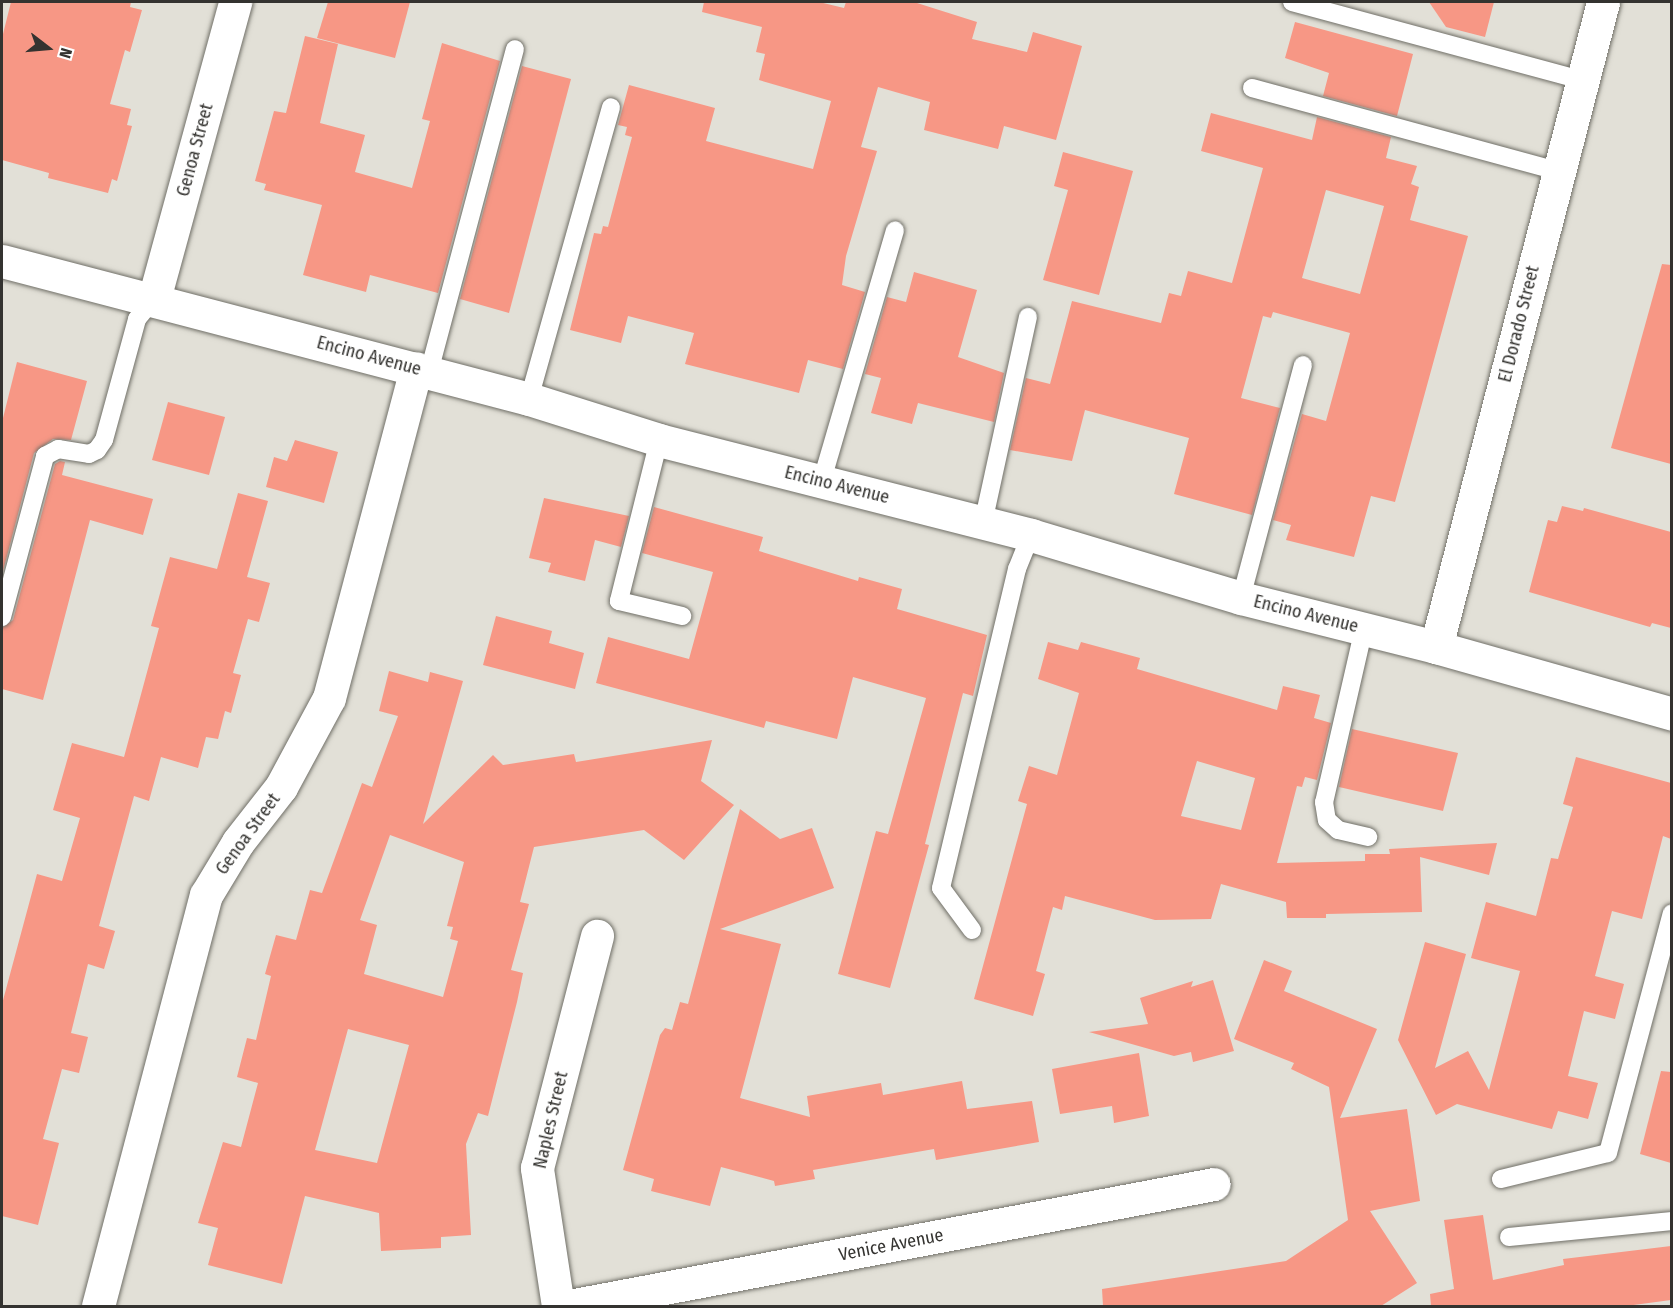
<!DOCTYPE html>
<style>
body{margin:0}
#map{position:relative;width:1673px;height:1308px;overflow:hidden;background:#e2e0d7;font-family:"Fira Sans Condensed",sans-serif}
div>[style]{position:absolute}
.building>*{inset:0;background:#f79785}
.roads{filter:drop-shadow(0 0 2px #706f67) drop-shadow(0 0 2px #706f67)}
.lane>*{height:18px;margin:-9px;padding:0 9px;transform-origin:9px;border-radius:9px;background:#fff}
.street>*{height:33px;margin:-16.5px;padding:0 16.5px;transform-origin:16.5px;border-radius:16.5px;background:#fff}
span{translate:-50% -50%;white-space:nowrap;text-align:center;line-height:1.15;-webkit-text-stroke:4.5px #fff;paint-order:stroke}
.street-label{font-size:18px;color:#343330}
.frame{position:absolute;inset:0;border:3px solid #343330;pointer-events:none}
.north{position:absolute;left:18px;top:18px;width:60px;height:60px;-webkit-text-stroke:4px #fff;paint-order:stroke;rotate:106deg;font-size:16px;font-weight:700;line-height:24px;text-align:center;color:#343330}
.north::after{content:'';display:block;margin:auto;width:21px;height:27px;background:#343330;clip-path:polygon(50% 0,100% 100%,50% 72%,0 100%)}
</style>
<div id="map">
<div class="building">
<div style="clip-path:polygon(11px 2px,131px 2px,130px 7px,142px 10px,130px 52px,125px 50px,110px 104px,131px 109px,127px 125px,132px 126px,117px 181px,112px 179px,108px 193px,48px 178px,49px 173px,2px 160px,2px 38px)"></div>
<div style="clip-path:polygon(328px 2px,410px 2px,395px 58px,317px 38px)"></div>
<div style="clip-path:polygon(704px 2px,819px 2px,844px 8px,846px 2px,917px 3px,977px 22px,972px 39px,1027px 52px,1033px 32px,1082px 46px,1056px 140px,1004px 126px,998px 149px,924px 130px,930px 102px,878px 87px,861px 147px,877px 151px,846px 256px,842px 285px,865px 292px,843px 369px,808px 360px,799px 393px,685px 364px,694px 333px,628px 316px,621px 343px,570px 330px,594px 233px,601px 234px,603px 226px,608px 227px,632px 137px,625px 135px,627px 127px,618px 125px,629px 85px,715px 108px,706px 141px,813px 169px,831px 101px,759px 80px,765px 54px,756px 52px,762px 27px,702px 12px)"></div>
<div style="clip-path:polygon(1429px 2px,1494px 2px,1485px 37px,1446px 27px)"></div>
<div style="clip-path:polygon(1295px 22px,1413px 54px,1397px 116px,1323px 96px,1329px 73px,1285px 58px)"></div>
<div style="clip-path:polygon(305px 36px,338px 44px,320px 123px,365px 135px,355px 172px,412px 188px,430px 121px,422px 119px,442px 43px,500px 61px,438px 293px,370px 275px,366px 292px,303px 275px,322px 205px,264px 190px,266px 184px,255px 181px,274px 111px,286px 113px)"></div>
<div style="clip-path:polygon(522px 66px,571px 79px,509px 313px,460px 299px)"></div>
<div style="clip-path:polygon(evenodd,1211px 113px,1312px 140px,1317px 117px,1391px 137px,1386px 158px,1417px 166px,1411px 184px,1419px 187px,1410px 220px,1468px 236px,1395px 502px,1371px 496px,1354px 557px,1286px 540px,1291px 525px,1273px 520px,1302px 414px,1326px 421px,1350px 333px,1273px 312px,1271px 318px,1263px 316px,1241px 398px,1280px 408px,1252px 515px,1174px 494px,1189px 438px,1085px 410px,1072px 461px,1010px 450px,1026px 378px,1050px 384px,1072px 301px,1161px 323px,1169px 293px,1181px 296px,1188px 271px,1232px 283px,1263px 168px,1201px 151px,1211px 113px,1326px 190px,1384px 206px,1360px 294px,1302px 278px,1326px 190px)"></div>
<div style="clip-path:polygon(1063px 152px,1133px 171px,1099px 295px,1043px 280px,1068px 190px,1054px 186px)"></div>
<div style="clip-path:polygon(1662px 264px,1671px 265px,1671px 464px,1611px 448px)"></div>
<div style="clip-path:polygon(914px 272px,977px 290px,958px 357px,1004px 373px,994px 422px,918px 403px,912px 424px,871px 413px,881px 378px,865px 374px,887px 297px,906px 302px)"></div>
<div style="clip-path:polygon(17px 362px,87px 381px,71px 440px,53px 439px,34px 453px,2px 575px,2px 422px)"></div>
<div style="clip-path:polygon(168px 402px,225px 417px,209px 475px,152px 460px)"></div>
<div style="clip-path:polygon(295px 440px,338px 452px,324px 503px,266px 487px,274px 457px,287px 461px)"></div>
<div style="clip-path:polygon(60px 461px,65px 462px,62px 475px,153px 499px,143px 535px,90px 520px,43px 700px,2px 689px,2px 628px,13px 620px,55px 464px)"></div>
<div style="clip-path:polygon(238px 493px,268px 501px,247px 577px,270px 583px,259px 622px,248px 619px,233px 673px,241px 675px,231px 713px,225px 711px,218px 739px,206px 737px,198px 768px,161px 757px,149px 801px,134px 796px,99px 926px,115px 931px,104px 969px,88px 964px,71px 1033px,88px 1037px,79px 1073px,62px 1069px,43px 1139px,59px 1143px,38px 1225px,2px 1216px,2px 1004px,37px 874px,62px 881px,80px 818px,53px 810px,72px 743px,124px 757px,159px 628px,151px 626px,170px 557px,217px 569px)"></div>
<div style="clip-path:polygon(544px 498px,629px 516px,621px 547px,595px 540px,585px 581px,548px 572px,551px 563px,529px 558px)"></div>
<div style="clip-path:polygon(1562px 506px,1583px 511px,1584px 508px,1671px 532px,1671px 628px,1652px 623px,1650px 627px,1529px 592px,1548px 520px,1557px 522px)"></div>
<div style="clip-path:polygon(654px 507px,763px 537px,759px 551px,858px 581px,859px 577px,902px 589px,897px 609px,987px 635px,973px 696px,963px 693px,925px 844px,929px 845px,890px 988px,838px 974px,876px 831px,888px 834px,926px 698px,853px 677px,837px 739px,766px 721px,764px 728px,596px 683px,608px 637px,689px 659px,713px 572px,642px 553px)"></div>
<div style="clip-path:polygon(496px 616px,552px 631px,549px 643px,584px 653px,575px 689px,483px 665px)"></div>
<div style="clip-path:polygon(evenodd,1048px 642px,1078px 650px,1081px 642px,1140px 658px,1137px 669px,1277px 710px,1283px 686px,1320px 695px,1314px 718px,1331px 723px,1317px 780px,1305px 777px,1302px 787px,1297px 786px,1277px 863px,1365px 861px,1365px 854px,1390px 854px,1389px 849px,1497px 843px,1489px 875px,1420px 857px,1422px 912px,1326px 914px,1326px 918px,1287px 918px,1286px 902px,1221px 884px,1211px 919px,1155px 920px,1065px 896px,1062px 910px,1053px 907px,1036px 971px,1045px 974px,1033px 1016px,974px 999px,1027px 804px,1018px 801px,1029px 766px,1057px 775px,1079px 693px,1038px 679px,1048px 642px,1197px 761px,1255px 778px,1241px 830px,1181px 816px,1197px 761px)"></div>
<div style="clip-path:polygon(evenodd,389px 671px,428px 682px,430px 672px,463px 681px,423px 824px,493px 755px,503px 765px,574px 754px,576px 762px,712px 740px,701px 781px,734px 805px,684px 860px,644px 830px,534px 847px,520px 902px,529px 904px,511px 970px,523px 973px,517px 1002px,488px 1116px,478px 1113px,466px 1144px,471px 1235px,441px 1237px,441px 1248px,381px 1251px,379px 1213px,305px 1196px,282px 1284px,208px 1265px,218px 1228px,198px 1223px,223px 1142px,241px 1147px,258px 1083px,237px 1077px,247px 1038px,256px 1040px,271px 976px,265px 974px,276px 935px,296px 940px,310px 890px,322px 893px,362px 783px,372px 787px,398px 716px,379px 711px,389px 671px,390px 835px,464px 862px,447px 926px,453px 927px,450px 939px,458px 941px,443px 997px,364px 974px,377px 925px,360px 920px,390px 835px,389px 671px,348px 1029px,409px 1045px,377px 1163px,315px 1150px,348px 1029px)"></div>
<div style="clip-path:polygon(1352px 729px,1458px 753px,1443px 811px,1339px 787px)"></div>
<div style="clip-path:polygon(1576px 757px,1671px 783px,1671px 839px,1663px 836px,1642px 919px,1612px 911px,1595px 976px,1624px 984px,1615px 1019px,1584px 1011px,1568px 1076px,1598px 1083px,1588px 1119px,1558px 1111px,1552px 1129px,1457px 1104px,1436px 1115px,1398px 1040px,1425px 942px,1466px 954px,1435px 1068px,1468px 1051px,1489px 1090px,1520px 971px,1471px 958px,1486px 902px,1536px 916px,1551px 858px,1558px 859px,1573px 807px,1563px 804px)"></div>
<div style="clip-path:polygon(740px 809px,780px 839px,812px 828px,834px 888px,720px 929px,781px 944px,740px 1098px,810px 1117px,807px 1096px,881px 1083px,883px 1095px,962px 1081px,967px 1109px,1032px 1101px,1039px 1142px,936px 1160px,934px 1149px,813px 1170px,815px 1179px,775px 1186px,774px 1181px,721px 1167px,710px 1206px,651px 1191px,654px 1179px,623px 1170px,660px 1035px,665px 1028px,672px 1030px,680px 1002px,688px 1004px)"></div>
<div style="clip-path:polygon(1264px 960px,1292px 971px,1284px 991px,1377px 1029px,1340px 1118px,1407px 1109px,1420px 1201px,1370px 1211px,1417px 1283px,1381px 1306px,1103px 1306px,1102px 1289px,1286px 1261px,1348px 1220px,1329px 1087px,1291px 1069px,1294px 1063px,1234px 1039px)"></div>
<div style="clip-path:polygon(1213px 980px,1234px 1051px,1193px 1062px,1191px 1052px,1174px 1056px,1089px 1032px,1148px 1024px,1140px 998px,1193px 981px,1191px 987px)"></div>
<div style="clip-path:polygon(1139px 1053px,1149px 1116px,1114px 1123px,1112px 1106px,1060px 1114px,1052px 1069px)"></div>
<div style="clip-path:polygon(1661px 1071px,1671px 1072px,1671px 1163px,1640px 1154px)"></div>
<div style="clip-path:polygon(1483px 1215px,1493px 1280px,1564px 1265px,1563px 1259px,1671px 1246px,1671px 1300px,1626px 1306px,1431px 1306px,1430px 1294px,1454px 1289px,1444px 1220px)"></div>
</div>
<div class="roads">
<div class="lane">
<div style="left:1292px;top:2px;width:300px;rotate:15.1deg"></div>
<div style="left:1252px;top:88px;width:317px;rotate:15.2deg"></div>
<div style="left:429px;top:372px;width:334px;rotate:-75.1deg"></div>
<div style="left:529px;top:399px;width:303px;rotate:-74.3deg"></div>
<div style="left:659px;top:440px;width:166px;rotate:104deg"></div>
<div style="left:619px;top:601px;width:65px;rotate:13.4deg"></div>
<div style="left:822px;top:480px;width:260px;rotate:-73.7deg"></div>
<div style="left:983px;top:523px;width:211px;rotate:-77.7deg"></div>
<div style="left:1241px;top:598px;width:241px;rotate:-75.1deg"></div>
<div style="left:2px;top:617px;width:167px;rotate:-75deg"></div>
<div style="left:45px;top:456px;width:15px;rotate:-28deg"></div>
<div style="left:58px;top:449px;width:31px;rotate:9deg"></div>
<div style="left:89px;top:454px;width:9px;rotate:-27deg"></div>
<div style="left:97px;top:450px;width:12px;rotate:-55deg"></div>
<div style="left:104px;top:440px;width:125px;rotate:-74.7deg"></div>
<div style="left:137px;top:319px;width:26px;rotate:-50deg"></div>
<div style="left:1364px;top:628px;width:179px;rotate:102.9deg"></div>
<div style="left:1324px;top:802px;width:18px;rotate:81deg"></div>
<div style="left:1327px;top:820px;width:15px;rotate:42deg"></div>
<div style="left:1338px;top:830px;width:31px;rotate:13deg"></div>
<div style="left:972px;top:930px;width:52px;rotate:-126.4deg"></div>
<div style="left:941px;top:888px;width:328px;rotate:-76.6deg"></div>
<div style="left:1017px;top:569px;width:37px;rotate:-68deg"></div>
<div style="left:1501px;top:1179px;width:110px;rotate:-13.7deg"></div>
<div style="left:1608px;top:1153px;width:248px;rotate:-75.1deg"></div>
<div style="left:1509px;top:1237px;width:164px;rotate:-5.6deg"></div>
</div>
<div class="street">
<div style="left:2px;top:261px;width:545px;rotate:14.67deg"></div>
<div style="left:529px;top:399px;width:136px;rotate:17.5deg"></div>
<div style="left:659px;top:440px;width:384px;rotate:14.3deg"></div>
<div style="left:1031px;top:535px;width:219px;rotate:16.7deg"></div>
<div style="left:1241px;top:598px;width:201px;rotate:14.1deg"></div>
<div style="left:1436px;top:647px;width:245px;rotate:15.8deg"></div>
<div style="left:154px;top:299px;width:308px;rotate:-74.7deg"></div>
<div style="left:1436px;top:647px;width:666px;rotate:-75.48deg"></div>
<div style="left:98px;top:1306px;width:425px;rotate:-75.3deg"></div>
<div style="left:206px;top:895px;width:62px;rotate:-58.9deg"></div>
<div style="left:238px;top:842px;width:70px;rotate:-52deg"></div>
<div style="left:281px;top:787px;width:101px;rotate:-61.7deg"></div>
<div style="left:329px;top:698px;width:341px;rotate:-75.2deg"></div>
<div style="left:558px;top:1306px;width:140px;rotate:-98.7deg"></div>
<div style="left:537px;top:1168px;width:240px;rotate:-75.5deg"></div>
<div style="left:569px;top:1306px;width:656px;rotate:-10.71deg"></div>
</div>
</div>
<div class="street-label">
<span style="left:195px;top:150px;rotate:-75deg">Genoa Street</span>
<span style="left:1519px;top:324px;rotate:-76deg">El Dorado Street</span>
<span style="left:369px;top:356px;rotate:15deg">Encino Avenue</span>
<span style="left:837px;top:485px;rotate:14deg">Encino Avenue</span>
<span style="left:1306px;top:614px;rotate:14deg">Encino Avenue</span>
<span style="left:248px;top:834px;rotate:-54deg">Genoa Street</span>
<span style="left:551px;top:1120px;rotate:-77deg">Naples Street</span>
<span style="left:891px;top:1245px;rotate:-11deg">Venice Avenue</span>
</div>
<div class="frame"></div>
<div class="north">N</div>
</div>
